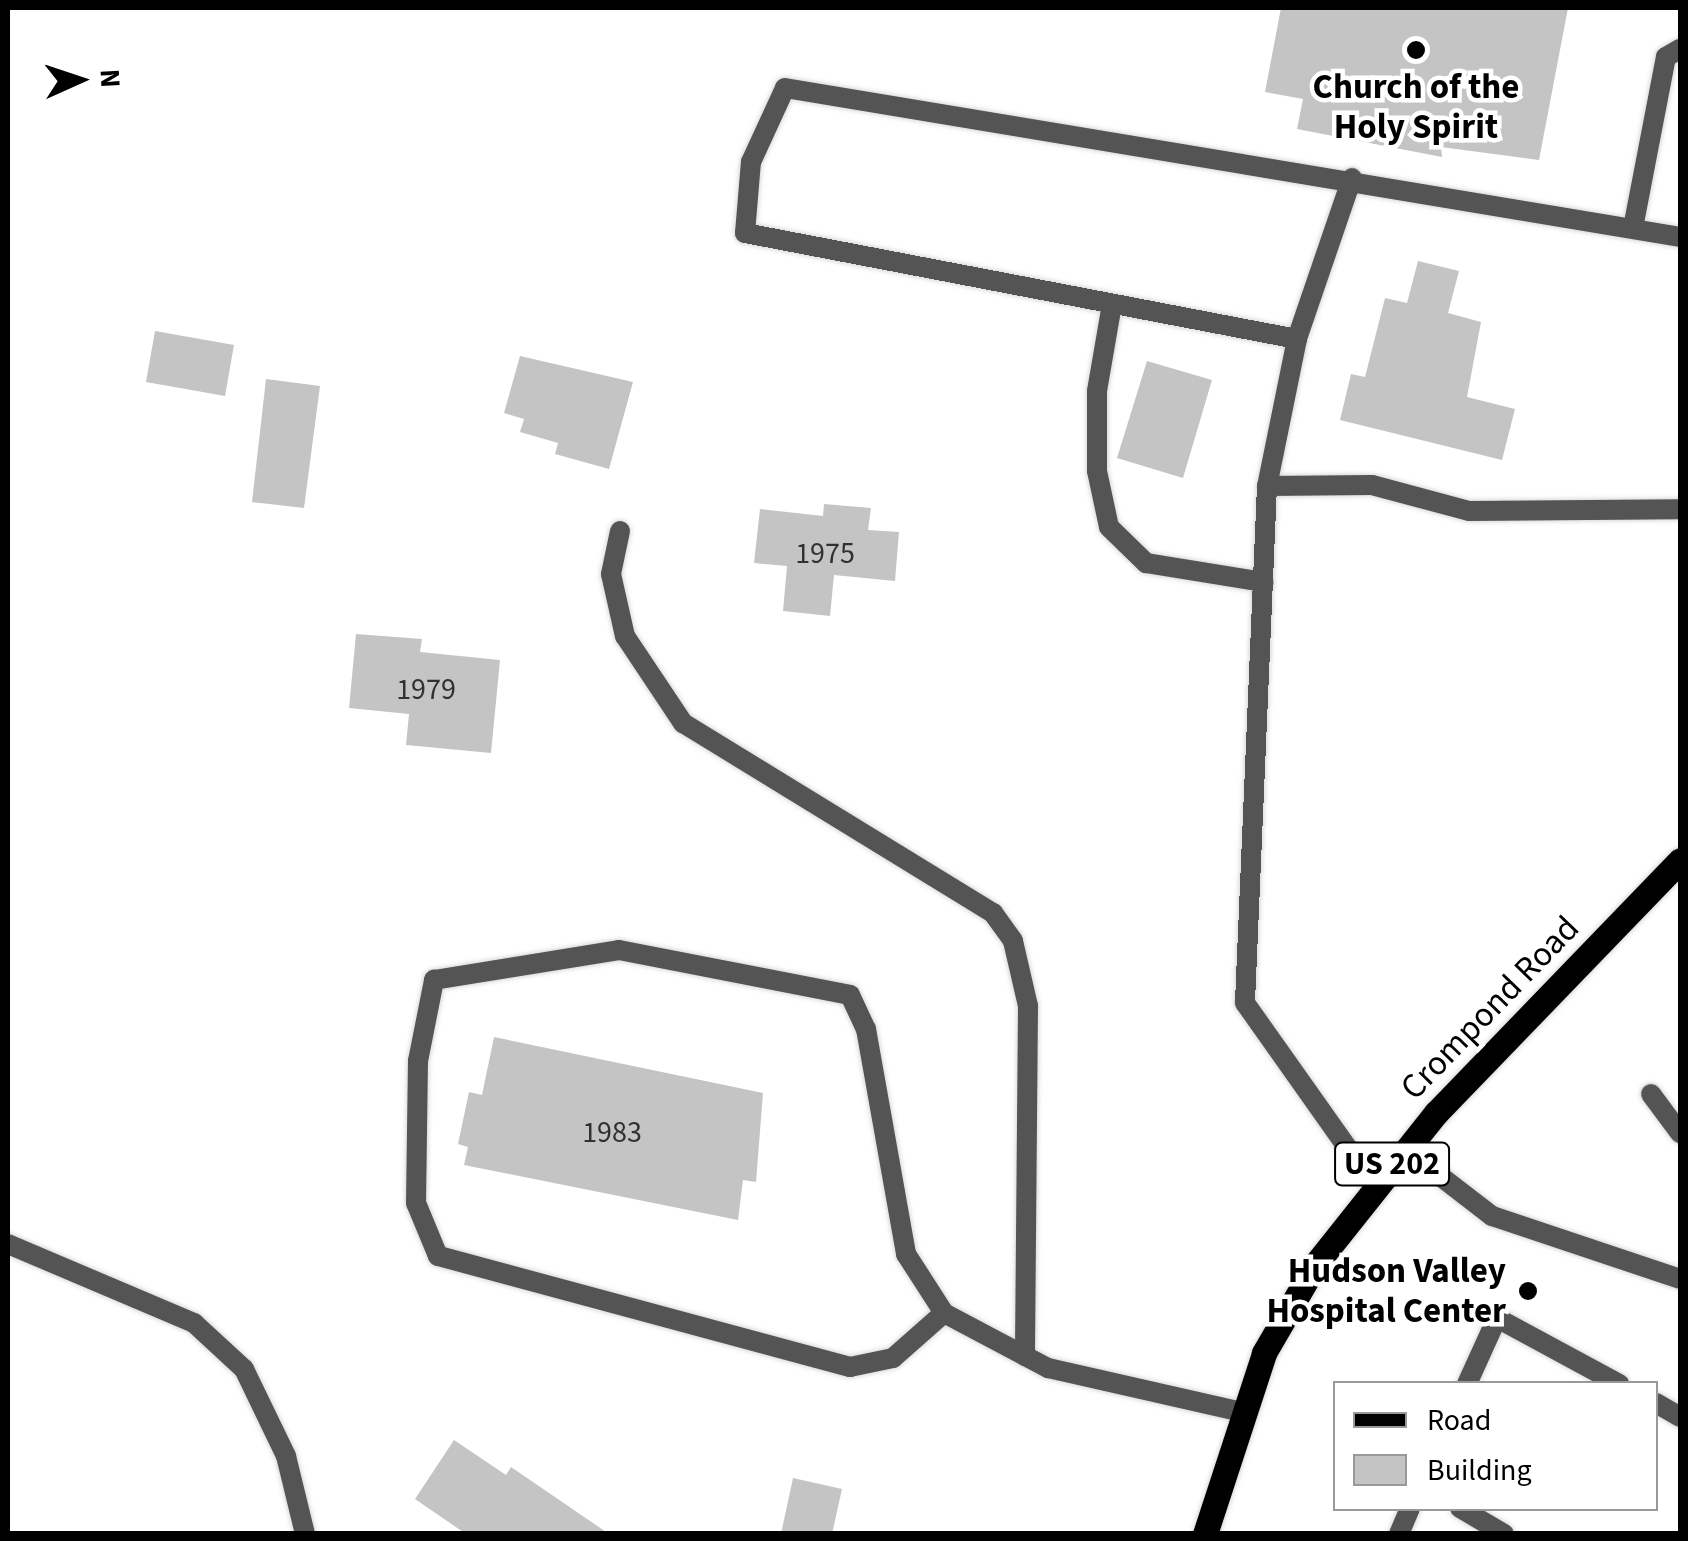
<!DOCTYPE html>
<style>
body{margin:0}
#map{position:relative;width:1688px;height:1541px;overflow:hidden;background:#fff;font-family:"Source Sans 3",sans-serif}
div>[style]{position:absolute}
.building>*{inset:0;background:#c4c4c4}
.roads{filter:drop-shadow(0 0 2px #dbdbdb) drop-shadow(0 0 2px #dbdbdb)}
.lane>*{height:20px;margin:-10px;padding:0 10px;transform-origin:10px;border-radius:10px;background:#545454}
.street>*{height:20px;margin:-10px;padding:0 10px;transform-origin:10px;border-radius:10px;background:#545454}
.primary>*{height:25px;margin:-12.5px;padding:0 12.5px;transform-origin:12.5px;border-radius:12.5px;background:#000}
.dots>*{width:28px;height:28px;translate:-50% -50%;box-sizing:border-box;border:5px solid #fff;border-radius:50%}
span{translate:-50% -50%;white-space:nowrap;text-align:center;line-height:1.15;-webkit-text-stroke:9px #fff;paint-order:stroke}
.number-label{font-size:30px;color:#313131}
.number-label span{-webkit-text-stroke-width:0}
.shield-label span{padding:2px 8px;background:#fff;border:2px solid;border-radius:8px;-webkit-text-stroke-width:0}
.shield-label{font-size:32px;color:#000;font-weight:700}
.poi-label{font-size:35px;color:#000;font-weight:700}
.right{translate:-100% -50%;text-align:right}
.street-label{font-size:35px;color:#000}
.frame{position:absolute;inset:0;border:10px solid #000;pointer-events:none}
.legend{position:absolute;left:1333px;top:1381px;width:325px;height:130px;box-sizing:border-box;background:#fff;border:2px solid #999;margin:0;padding:12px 18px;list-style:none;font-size:30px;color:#000}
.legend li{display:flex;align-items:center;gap:20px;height:50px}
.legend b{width:50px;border:2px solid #999}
.north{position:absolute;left:30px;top:30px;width:100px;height:100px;-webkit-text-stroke:8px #fff;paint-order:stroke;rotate:87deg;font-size:28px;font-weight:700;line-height:40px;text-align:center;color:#000}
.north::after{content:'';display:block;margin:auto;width:35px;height:45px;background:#000;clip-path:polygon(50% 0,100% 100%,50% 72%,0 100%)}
</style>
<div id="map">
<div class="building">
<div style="clip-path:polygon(1281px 8px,1568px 8px,1539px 160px,1441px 147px,1442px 157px,1297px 129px,1303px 99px,1265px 92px)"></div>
<div style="clip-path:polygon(1418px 261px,1459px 271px,1448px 313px,1481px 322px,1467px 397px,1515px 409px,1502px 460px,1340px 420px,1351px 374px,1365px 377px,1385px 298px,1407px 303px)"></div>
<div style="clip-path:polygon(155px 331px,234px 345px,225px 396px,146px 382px)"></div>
<div style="clip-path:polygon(520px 356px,633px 382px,609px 469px,555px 454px,558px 443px,520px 432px,524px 419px,504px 413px)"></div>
<div style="clip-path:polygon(1147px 361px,1212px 380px,1183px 478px,1117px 458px)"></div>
<div style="clip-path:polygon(266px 379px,320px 386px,304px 508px,252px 502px)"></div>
<div style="clip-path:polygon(824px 504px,871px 508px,868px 530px,899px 532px,895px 581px,834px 575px,830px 616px,783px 611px,787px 566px,754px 563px,760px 509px,823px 516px)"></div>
<div style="clip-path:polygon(356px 634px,422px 639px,420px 652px,500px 660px,491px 753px,406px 745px,409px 714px,349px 708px)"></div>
<div style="clip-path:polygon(494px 1037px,763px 1093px,756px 1182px,743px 1180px,738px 1220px,464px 1165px,468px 1147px,458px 1144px,469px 1092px,482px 1095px)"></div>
<div style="clip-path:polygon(454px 1440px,506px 1475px,511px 1467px,609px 1534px,466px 1534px,415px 1499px)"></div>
<div style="clip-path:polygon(793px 1478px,842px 1489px,832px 1534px,781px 1534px)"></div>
</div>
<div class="roads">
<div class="lane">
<div style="left:1352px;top:178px;width:170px;rotate:108.9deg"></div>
<div style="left:1297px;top:339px;width:150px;rotate:101.5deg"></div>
<div style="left:1267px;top:486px;width:517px;rotate:92.44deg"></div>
<div style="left:1245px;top:1003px;width:223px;rotate:54.7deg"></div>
<div style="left:1633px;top:228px;width:174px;rotate:-79.1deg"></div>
<div style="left:1666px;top:57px;width:16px;rotate:-30deg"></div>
<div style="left:1112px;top:304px;width:88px;rotate:99.8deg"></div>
<div style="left:1097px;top:391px;width:80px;rotate:90deg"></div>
<div style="left:1097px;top:471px;width:57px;rotate:77.9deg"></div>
<div style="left:1109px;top:527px;width:52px;rotate:44.2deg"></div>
<div style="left:1146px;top:563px;width:119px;rotate:9.2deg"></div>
<div style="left:1297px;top:339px;width:562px;rotate:-169.13deg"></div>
<div style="left:745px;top:233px;width:71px;rotate:-85.2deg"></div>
<div style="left:751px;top:162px;width:81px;rotate:-65.3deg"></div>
<div style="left:785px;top:88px;width:907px;rotate:9.45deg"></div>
<div style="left:1267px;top:486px;width:105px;rotate:-0.5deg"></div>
<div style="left:1372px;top:485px;width:100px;rotate:15deg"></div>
<div style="left:1469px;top:511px;width:211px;rotate:-0.5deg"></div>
<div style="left:620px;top:531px;width:44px;rotate:101.8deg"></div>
<div style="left:611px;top:574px;width:64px;rotate:77.3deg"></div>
<div style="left:625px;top:636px;width:105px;rotate:56.3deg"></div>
<div style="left:683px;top:723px;width:364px;rotate:31.5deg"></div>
<div style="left:993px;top:913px;width:34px;rotate:54deg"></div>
<div style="left:1013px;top:941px;width:67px;rotate:77deg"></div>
<div style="left:1028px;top:1006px;width:350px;rotate:90.5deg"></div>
<div style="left:1651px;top:1094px;width:49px;rotate:53.4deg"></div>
<div style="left:1405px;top:1149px;width:110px;rotate:37.6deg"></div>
<div style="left:1492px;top:1216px;width:198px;rotate:18.5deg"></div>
<div style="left:944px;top:1313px;width:68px;rotate:138.6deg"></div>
<div style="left:893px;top:1358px;width:44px;rotate:168.2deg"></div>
<div style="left:850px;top:1367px;width:427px;rotate:-164.9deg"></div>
<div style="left:438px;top:1256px;width:57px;rotate:-112.5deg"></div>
<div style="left:416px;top:1203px;width:142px;rotate:-89.2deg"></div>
<div style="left:418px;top:1061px;width:83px;rotate:-78.8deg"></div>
<div style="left:434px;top:980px;width:187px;rotate:-9.2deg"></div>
<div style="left:619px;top:950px;width:235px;rotate:11deg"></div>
<div style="left:850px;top:995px;width:38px;rotate:65deg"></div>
<div style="left:866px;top:1029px;width:229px;rotate:79.9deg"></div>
<div style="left:906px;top:1254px;width:70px;rotate:57.2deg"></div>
<div style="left:944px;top:1313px;width:118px;rotate:27.9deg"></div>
<div style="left:1048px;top:1368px;width:198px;rotate:12.8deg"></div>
<div style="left:1467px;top:1384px;width:72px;rotate:-65.6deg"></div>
<div style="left:1497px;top:1318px;width:139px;rotate:28.4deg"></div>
<div style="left:1656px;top:1403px;width:28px;rotate:30deg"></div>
<div style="left:1460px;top:1508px;width:51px;rotate:30.6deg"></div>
<div style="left:1399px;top:1534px;width:28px;rotate:-67deg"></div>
</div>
<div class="street">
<div style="left:8px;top:1244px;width:202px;rotate:23deg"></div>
<div style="left:194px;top:1323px;width:68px;rotate:42.6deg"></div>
<div style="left:244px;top:1369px;width:97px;rotate:64.2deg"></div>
<div style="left:286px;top:1456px;width:80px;rotate:76.3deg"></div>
</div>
<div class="primary">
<div style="left:1205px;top:1534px;width:190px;rotate:-71.9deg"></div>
<div style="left:1264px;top:1353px;width:102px;rotate:-59.9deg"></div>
<div style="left:1315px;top:1265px;width:194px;rotate:-51.5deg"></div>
<div style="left:1436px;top:1113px;width:351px;rotate:-46deg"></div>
</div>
</div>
<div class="dots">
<div style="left:1416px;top:50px;background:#000"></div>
<div style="left:1528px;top:1291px;background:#000"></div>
</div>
<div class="number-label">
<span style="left:825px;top:554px">1975</span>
<span style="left:426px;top:690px">1979</span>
<span style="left:612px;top:1133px">1983</span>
</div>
<div class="shield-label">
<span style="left:1392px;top:1164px">US 202</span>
</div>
<div class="poi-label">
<span style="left:1416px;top:107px">Church of the<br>Holy Spirit</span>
<span class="right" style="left:1506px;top:1291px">Hudson Valley<br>Hospital Center</span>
</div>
<div class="street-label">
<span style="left:1490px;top:1008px;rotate:-46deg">Crompond Road</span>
</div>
<div class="frame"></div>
<ul class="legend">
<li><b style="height:12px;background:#000"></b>Road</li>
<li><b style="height:28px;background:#c4c4c4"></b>Building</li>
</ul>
<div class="north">N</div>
</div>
